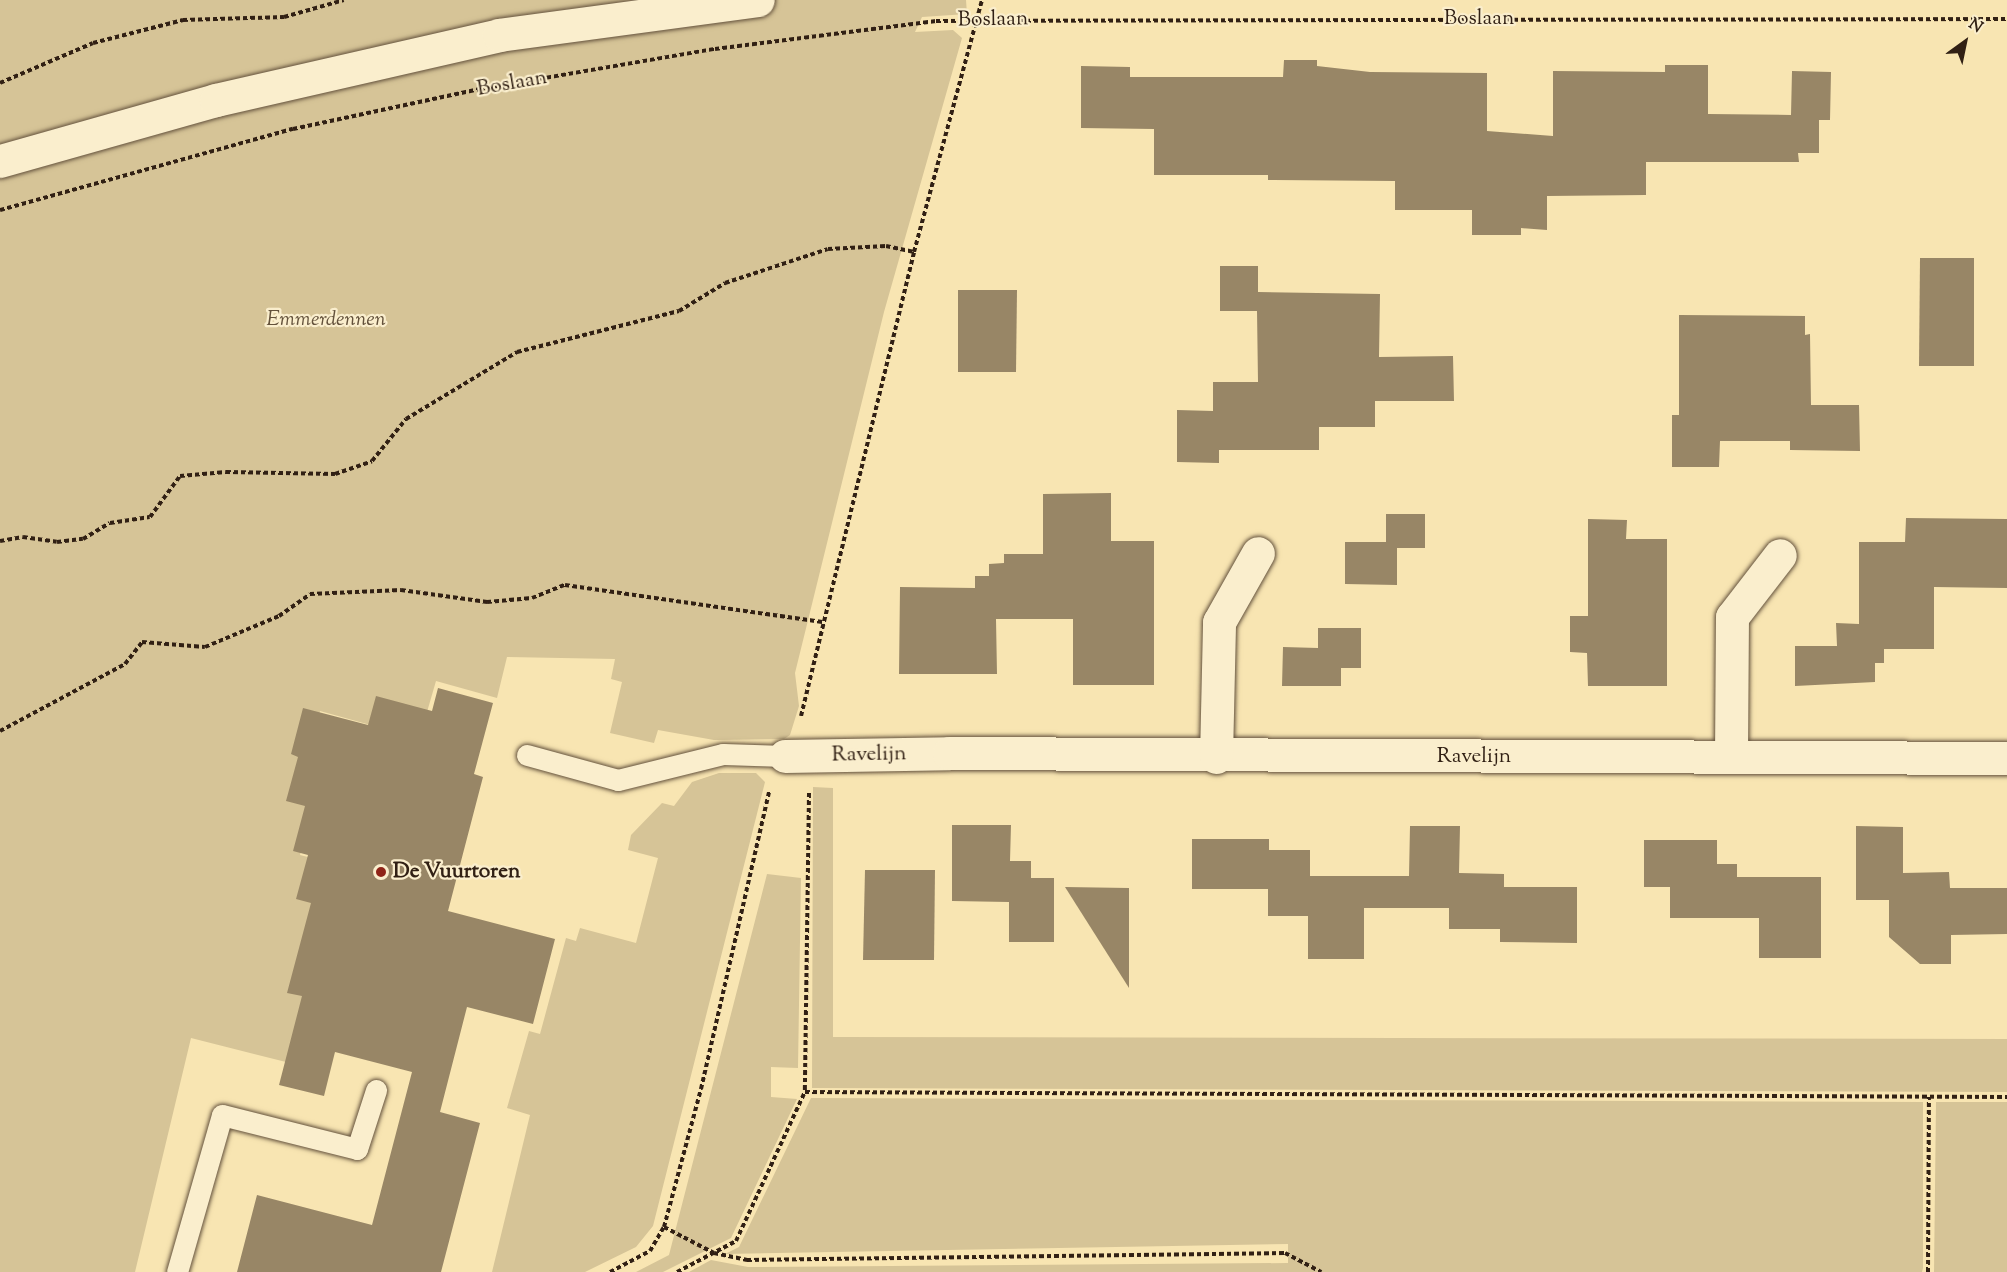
<!DOCTYPE html>
<style>
body{margin:0}
#map{position:relative;width:2007px;height:1272px;overflow:hidden;background:#f8e5b2;font-family:"Sorts Mill Goudy",serif}
div>[style]{position:absolute}
.green>*{inset:0;background:#d6c497}
.building>*{inset:0;background:#988666}
.path>*{height:4px;margin-top:-2px;transform-origin:0;background:repeating-linear-gradient(90deg,#312014 0 4.5px,transparent 0 7.5px)}
.roads{filter:drop-shadow(0 0 2px #63513c) drop-shadow(0 0 2px #63513c)}
.service>*{height:21px;margin:-10.5px;padding:0 10.5px;transform-origin:10.5px;border-radius:10.5px;background:#faeecd}
.minor>*{height:33px;margin:-16.5px;padding:0 16.5px;transform-origin:16.5px;border-radius:16.5px;background:#faeecd}
.secondary>*{height:33px;margin:-16.5px;padding:0 16.5px;transform-origin:16.5px;border-radius:16.5px;background:#faeecd}
.dots>*{width:16px;height:16px;translate:-50% -50%;box-sizing:border-box;border:3px solid #faeecd;border-radius:50%}
span{translate:-50% -50%;white-space:nowrap;text-align:center;line-height:1.15;-webkit-text-stroke:4.5px #faeecd;paint-order:stroke}
.street-label{font-size:21px;color:#312014}
.park-label{font-size:21px;color:#63513b;font-style:italic}
.poi-label{font-size:21px;color:#312014;font-weight:700}
.left{translate:0 -50%;text-align:left}
.north{position:absolute;left:1935px;top:12px;width:60px;height:60px;-webkit-text-stroke:4px #faeecd;paint-order:stroke;rotate:33deg;font-size:16px;font-weight:700;line-height:24px;text-align:center;color:#312014}
.north::after{content:'';display:block;margin:auto;width:21px;height:27px;background:#312014;clip-path:polygon(50% 0,100% 100%,50% 72%,0 100%)}
</style>
<div id="map">
<div class="green">
<div style="clip-path:polygon(0 0,966px 0,967px 14px,922px 17px,915px 32px,953px 30px,962px 38px,884px 312px,795px 673px,799px 706px,790px 735px,784px 739px,714px 740px,658px 730px,654px 743px,610px 733px,622px 682px,611px 679px,615px 659px,507px 657px,497px 698px,436px 681px,427px 712px,374px 726px,320px 711px,295px 796px,315px 802px,300px 855px,312px 858px,332px 904px,286px 1062px,191px 1038px,135px 1272px,0 1272px)"></div>
<div style="clip-path:polygon(719px 773px,756px 773px,765px 782px,653px 1226px,636px 1247px,585px 1272px,492px 1272px,530px 1115px,507px 1108px,529px 1031px,540px 1034px,566px 938px,576px 941px,580px 928px,636px 943px,658px 858px,628px 850px,631px 835px,662px 803px,674px 806px,692px 782px)"></div>
<div style="clip-path:polygon(813px 787px,833px 788px,833px 1037px,2007px 1039px,2007px 1092px,812px 1088px)"></div>
<div style="clip-path:polygon(767px 874px,801px 878px,798px 1068px,771px 1067px,771px 1097px,797px 1099px,731px 1238px,663px 1272px,636px 1272px,669px 1255px)"></div>
<div style="clip-path:polygon(811px 1098px,1923px 1102px,1923px 1268px,1922px 1272px,689px 1272px,711px 1260px,748px 1267px,1288px 1263px,1288px 1244px,725px 1254px,739px 1247px)"></div>
<div style="clip-path:polygon(1936px 1102px,2007px 1102px,2007px 1272px,1934px 1272px)"></div>
</div>
<div class="building">
<div style="clip-path:polygon(1284px 60px,1317px 60px,1317px 66px,1370px 72px,1487px 73px,1487px 131px,1553px 136px,1553px 71px,1665px 72px,1665px 65px,1708px 65px,1708px 114px,1791px 115px,1792px 71px,1831px 72px,1830px 120px,1819px 120px,1819px 153px,1798px 153px,1799px 162px,1646px 162px,1646px 195px,1547px 196px,1547px 230px,1521px 228px,1521px 235px,1472px 235px,1472px 210px,1395px 210px,1395px 181px,1273px 180px,1268px 180px,1268px 175px,1154px 175px,1154px 129px,1081px 128px,1081px 66px,1130px 67px,1130px 77px,1283px 77px)"></div>
<div style="clip-path:polygon(1920px 258px,1974px 258px,1974px 366px,1919px 366px)"></div>
<div style="clip-path:polygon(1220px 266px,1258px 266px,1258px 292px,1380px 294px,1379px 357px,1453px 356px,1454px 401px,1375px 401px,1375px 427px,1319px 427px,1319px 450px,1219px 450px,1219px 463px,1177px 462px,1177px 410px,1213px 411px,1213px 382px,1258px 382px,1257px 311px,1220px 311px)"></div>
<div style="clip-path:polygon(958px 290px,1017px 290px,1016px 372px,958px 372px)"></div>
<div style="clip-path:polygon(1679px 315px,1805px 316px,1805px 335px,1810px 334px,1811px 405px,1859px 405px,1860px 451px,1790px 450px,1790px 441px,1720px 441px,1719px 467px,1672px 467px,1672px 415px,1679px 415px)"></div>
<div style="clip-path:polygon(1111px 493px,1111px 541px,1154px 541px,1154px 685px,1073px 685px,1073px 619px,996px 619px,997px 674px,899px 674px,900px 587px,975px 588px,975px 576px,989px 576px,989px 564px,1004px 563px,1004px 554px,1043px 554px,1043px 494px)"></div>
<div style="clip-path:polygon(1386px 514px,1425px 514px,1425px 548px,1397px 548px,1397px 585px,1345px 584px,1345px 542px,1386px 542px)"></div>
<div style="clip-path:polygon(1906px 518px,2007px 519px,2007px 588px,1934px 587px,1934px 649px,1884px 649px,1884px 663px,1875px 663px,1875px 682px,1795px 686px,1795px 646px,1837px 646px,1836px 623px,1859px 624px,1859px 542px,1905px 542px)"></div>
<div style="clip-path:polygon(1588px 519px,1627px 520px,1626px 539px,1667px 539px,1667px 686px,1588px 686px,1587px 653px,1570px 652px,1570px 616px,1588px 616px)"></div>
<div style="clip-path:polygon(1318px 628px,1361px 628px,1361px 668px,1341px 668px,1341px 686px,1282px 686px,1283px 647px,1318px 648px)"></div>
<div style="clip-path:polygon(438px 688px,493px 703px,474px 774px,483px 777px,448px 911px,555px 939px,533px 1024px,467px 1007px,440px 1112px,480px 1123px,441px 1272px,237px 1272px,257px 1195px,372px 1225px,412px 1072px,335px 1052px,324px 1096px,279px 1085px,302px 996px,287px 993px,311px 903px,296px 899px,308px 855px,293px 851px,305px 806px,286px 801px,298px 757px,291px 754px,303px 708px,368px 725px,376px 696px,432px 711px)"></div>
<div style="clip-path:polygon(952px 825px,1011px 825px,1010px 861px,1031px 861px,1031px 878px,1054px 878px,1054px 942px,1009px 942px,1009px 902px,952px 901px)"></div>
<div style="clip-path:polygon(1410px 826px,1460px 826px,1459px 873px,1504px 874px,1504px 887px,1577px 887px,1577px 943px,1500px 942px,1500px 929px,1449px 929px,1449px 908px,1364px 908px,1364px 959px,1308px 959px,1308px 916px,1268px 916px,1268px 889px,1192px 889px,1192px 839px,1269px 839px,1269px 850px,1310px 850px,1310px 876px,1409px 876px)"></div>
<div style="clip-path:polygon(1856px 826px,1903px 827px,1903px 873px,1949px 872px,1950px 888px,2007px 888px,2007px 934px,1951px 935px,1951px 964px,1920px 964px,1889px 937px,1889px 900px,1856px 900px)"></div>
<div style="clip-path:polygon(1644px 840px,1717px 840px,1717px 864px,1737px 864px,1737px 877px,1821px 877px,1821px 958px,1759px 958px,1759px 918px,1670px 918px,1670px 887px,1644px 887px)"></div>
<div style="clip-path:polygon(865px 870px,935px 870px,934px 960px,863px 960px)"></div>
<div style="clip-path:polygon(1065px 887px,1129px 888px,1129px 988px)"></div>
</div>
<div class="path">
<div style="left:0;top:83px;width:101px;rotate:-23.3deg"></div>
<div style="left:93px;top:43px;width:93px;rotate:-14.3deg"></div>
<div style="left:183px;top:20px;width:101px;rotate:-1.7deg"></div>
<div style="left:284px;top:17px;width:62px;rotate:-15.8deg"></div>
<div style="left:0;top:210px;width:304px;rotate:-15.5deg"></div>
<div style="left:293px;top:129px;width:191px;rotate:-12.1deg"></div>
<div style="left:480px;top:89px;width:238px;rotate:-9.7deg"></div>
<div style="left:715px;top:49px;width:223px;rotate:-7.2deg"></div>
<div style="left:936px;top:21px;width:1071px;rotate:-0.11deg"></div>
<div style="left:0;top:541px;width:23px;rotate:-10deg"></div>
<div style="left:23px;top:537px;width:34px;rotate:8deg"></div>
<div style="left:57px;top:542px;width:26px;rotate:-7deg"></div>
<div style="left:83px;top:539px;width:31px;rotate:-31deg"></div>
<div style="left:110px;top:523px;width:40px;rotate:-8.5deg"></div>
<div style="left:150px;top:517px;width:51px;rotate:-53.8deg"></div>
<div style="left:180px;top:476px;width:46px;rotate:-5deg"></div>
<div style="left:226px;top:472px;width:109px;rotate:1.1deg"></div>
<div style="left:335px;top:474px;width:39px;rotate:-19deg"></div>
<div style="left:372px;top:461px;width:54px;rotate:-51deg"></div>
<div style="left:406px;top:419px;width:130px;rotate:-31.1deg"></div>
<div style="left:517px;top:352px;width:167px;rotate:-14.2deg"></div>
<div style="left:679px;top:311px;width:54px;rotate:-31.3deg"></div>
<div style="left:725px;top:283px;width:108px;rotate:-18.3deg"></div>
<div style="left:828px;top:249px;width:58px;rotate:-3deg"></div>
<div style="left:886px;top:246px;width:29px;rotate:12deg"></div>
<div style="left:801px;top:716px;width:478px;rotate:-76.3deg"></div>
<div style="left:914px;top:252px;width:261px;rotate:-74.9deg"></div>
<div style="left:0;top:731px;width:142px;rotate:-28.2deg"></div>
<div style="left:125px;top:664px;width:28px;rotate:-52deg"></div>
<div style="left:142px;top:642px;width:63px;rotate:4.5deg"></div>
<div style="left:205px;top:647px;width:80px;rotate:-22.7deg"></div>
<div style="left:279px;top:616px;width:38px;rotate:-35deg"></div>
<div style="left:310px;top:594px;width:91px;rotate:-2.5deg"></div>
<div style="left:401px;top:590px;width:87px;rotate:7.9deg"></div>
<div style="left:487px;top:602px;width:45px;rotate:-5.1deg"></div>
<div style="left:532px;top:598px;width:35px;rotate:-22deg"></div>
<div style="left:565px;top:585px;width:260px;rotate:8.2deg"></div>
<div style="left:809px;top:793px;width:299px;rotate:90.8deg"></div>
<div style="left:805px;top:1092px;width:1202px;rotate:0.24deg"></div>
<div style="left:664px;top:1227px;width:56px;rotate:27.5deg"></div>
<div style="left:714px;top:1253px;width:34px;rotate:12deg"></div>
<div style="left:747px;top:1260px;width:538px;rotate:-0.75deg"></div>
<div style="left:1285px;top:1253px;width:41px;rotate:27.8deg"></div>
<div style="left:610px;top:1272px;width:45px;rotate:-27.7deg"></div>
<div style="left:650px;top:1251px;width:28px;rotate:-60deg"></div>
<div style="left:664px;top:1227px;width:143px;rotate:-75deg"></div>
<div style="left:701px;top:1089px;width:305px;rotate:-77.1deg"></div>
<div style="left:677px;top:1272px;width:67px;rotate:-27.7deg"></div>
<div style="left:736px;top:1241px;width:164px;rotate:-65.2deg"></div>
<div style="left:1928px;top:1272px;width:175px;rotate:-89.7deg"></div>
</div>
<div class="roads">
<div class="service">
<div style="left:527px;top:755px;width:94px;rotate:15.4deg"></div>
<div style="left:618px;top:780px;width:108px;rotate:-13.9deg"></div>
<div style="left:723px;top:754px;width:62px;rotate:1.8deg"></div>
<div style="left:177px;top:1272px;width:163px;rotate:-74deg"></div>
<div style="left:222px;top:1115px;width:139px;rotate:14.1deg"></div>
<div style="left:357px;top:1149px;width:62px;rotate:-72.1deg"></div>
</div>
<div class="minor">
<div style="left:785px;top:756px;width:164px;rotate:-1deg"></div>
<div style="left:949px;top:753px;width:1058px;rotate:0.27deg"></div>
<div style="left:1216px;top:757px;width:135px;rotate:-88.7deg"></div>
<div style="left:1219px;top:622px;width:79px;rotate:-60.5deg"></div>
<div style="left:1731px;top:757px;width:140px;rotate:-89.6deg"></div>
<div style="left:1732px;top:617px;width:78px;rotate:-52.3deg"></div>
</div>
<div class="secondary">
<div style="left:0;top:161px;width:224px;rotate:-15.8deg"></div>
<div style="left:216px;top:100px;width:290px;rotate:-12.9deg"></div>
<div style="left:499px;top:35px;width:261px;rotate:-7.7deg"></div>
</div>
</div>
<div class="dots">
<div style="left:381px;top:872px;background:#8f2418"></div>
</div>
<div class="street-label">
<span style="left:1479px;top:19px">Boslaan</span>
<span style="left:993px;top:20px;rotate:-1deg">Boslaan</span>
<span style="left:512px;top:84px;rotate:-10deg">Boslaan</span>
<span style="left:869px;top:755px;rotate:-1deg">Ravelijn</span>
<span style="left:1474px;top:757px">Ravelijn</span>
</div>
<div class="park-label">
<span style="left:326px;top:320px">Emmerdennen</span>
</div>
<div class="poi-label">
<span class="left" style="left:393px;top:872px">De Vuurtoren</span>
</div>
<div class="north">N</div>
</div>
